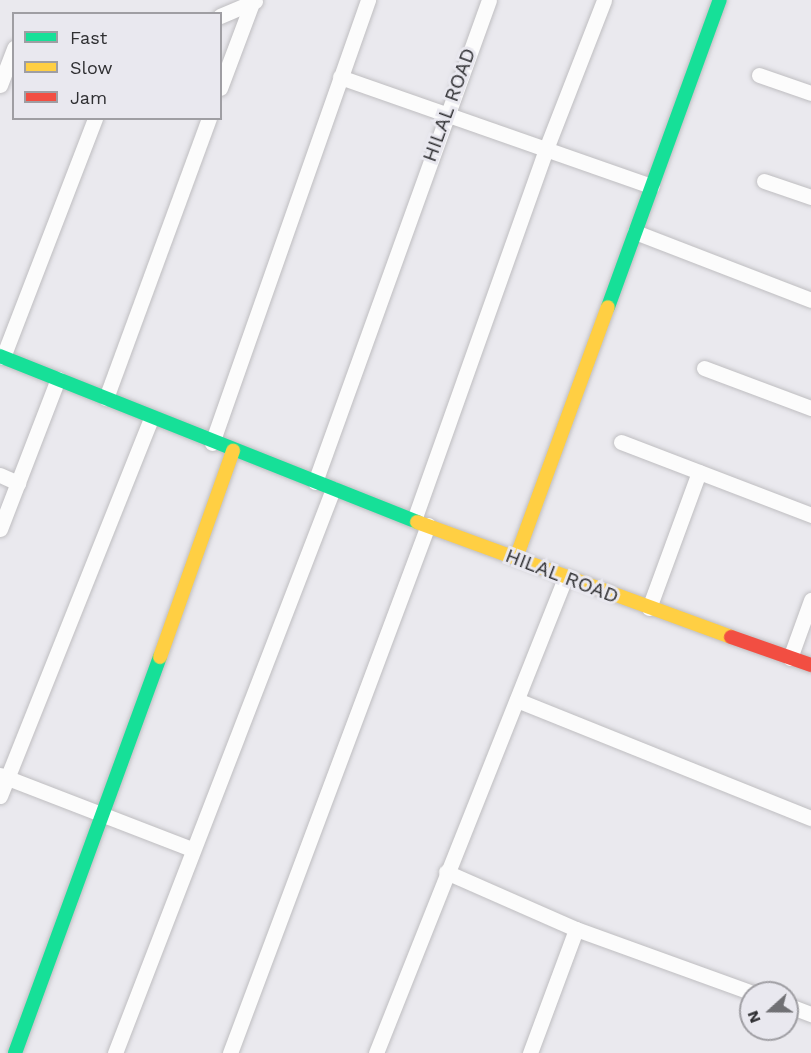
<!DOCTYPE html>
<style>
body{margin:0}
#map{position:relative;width:811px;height:1053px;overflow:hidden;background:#eae9ee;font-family:"Work Sans",sans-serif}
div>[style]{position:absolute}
.roads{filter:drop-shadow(0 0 2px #bfbec1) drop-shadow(0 0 2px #bfbec1)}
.street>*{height:15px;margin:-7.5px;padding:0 7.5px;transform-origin:7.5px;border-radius:7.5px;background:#fcfcfc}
.fast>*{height:14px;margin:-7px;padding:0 7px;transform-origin:7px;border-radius:7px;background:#16e098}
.slow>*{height:14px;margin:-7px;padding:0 7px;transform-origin:7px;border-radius:7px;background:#ffcf43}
.jam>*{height:14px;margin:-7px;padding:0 7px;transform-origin:7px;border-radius:7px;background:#f24e42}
span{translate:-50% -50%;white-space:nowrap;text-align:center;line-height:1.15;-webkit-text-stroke:6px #e9e8ef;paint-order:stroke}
.street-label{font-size:20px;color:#2f2f32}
.legend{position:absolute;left:12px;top:12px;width:210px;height:108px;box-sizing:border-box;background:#e9e8ef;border:2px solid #9f9ea3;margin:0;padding:8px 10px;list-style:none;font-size:18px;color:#2f2f32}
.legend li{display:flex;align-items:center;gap:12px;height:30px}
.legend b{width:30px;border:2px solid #9f9ea3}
.north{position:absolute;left:739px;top:981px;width:60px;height:60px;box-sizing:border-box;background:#e9e8ef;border:2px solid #9f9ea3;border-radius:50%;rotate:249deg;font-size:16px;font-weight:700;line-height:24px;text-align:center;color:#2f2f32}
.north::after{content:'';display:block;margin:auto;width:21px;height:27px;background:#707074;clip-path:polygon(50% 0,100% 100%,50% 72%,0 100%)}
</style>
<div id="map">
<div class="roads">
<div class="street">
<div style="left:220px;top:16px;width:38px;rotate:-23deg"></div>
<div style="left:759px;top:75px;width:55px;rotate:19.1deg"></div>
<div style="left:340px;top:77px;width:330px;rotate:19.3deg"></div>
<div style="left:0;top:85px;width:40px;rotate:-69deg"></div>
<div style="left:220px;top:88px;width:91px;rotate:-69.4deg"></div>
<div style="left:764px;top:181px;width:50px;rotate:18.8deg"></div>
<div style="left:635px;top:232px;width:189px;rotate:21.1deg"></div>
<div style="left:3px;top:357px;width:256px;rotate:-68.9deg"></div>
<div style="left:704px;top:368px;width:114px;rotate:20.5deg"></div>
<div style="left:106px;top:398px;width:298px;rotate:-69.8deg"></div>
<div style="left:621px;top:442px;width:204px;rotate:21deg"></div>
<div style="left:212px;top:443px;width:470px;rotate:-70.6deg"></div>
<div style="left:0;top:475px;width:20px;rotate:24deg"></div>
<div style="left:315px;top:482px;width:512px;rotate:-70.15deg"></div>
<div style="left:414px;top:520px;width:394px;rotate:-70.4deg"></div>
<div style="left:546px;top:149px;width:160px;rotate:-68.7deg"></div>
<div style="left:0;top:529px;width:161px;rotate:-68.9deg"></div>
<div style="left:649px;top:608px;width:145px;rotate:-69.8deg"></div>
<div style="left:790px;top:658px;width:62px;rotate:-70.1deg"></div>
<div style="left:517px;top:700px;width:317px;rotate:21.9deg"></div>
<div style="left:0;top:775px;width:206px;rotate:21.1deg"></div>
<div style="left:0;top:796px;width:407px;rotate:-68.2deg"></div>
<div style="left:446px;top:872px;width:142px;rotate:23.7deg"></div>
<div style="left:576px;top:929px;width:188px;rotate:19.9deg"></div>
<div style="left:787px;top:1005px;width:26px;rotate:21deg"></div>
<div style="left:115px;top:1053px;width:605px;rotate:-68.87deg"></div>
<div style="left:230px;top:1053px;width:564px;rotate:-69.44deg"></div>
<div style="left:376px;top:1053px;width:511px;rotate:-68.3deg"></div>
<div style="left:530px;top:1053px;width:132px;rotate:-69.6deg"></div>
</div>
<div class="fast">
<div style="left:608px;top:307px;width:327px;rotate:-70deg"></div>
<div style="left:0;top:356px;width:449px;rotate:21.7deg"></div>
<div style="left:15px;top:1053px;width:422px;rotate:-69.9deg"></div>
</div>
<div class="slow">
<div style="left:417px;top:522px;width:334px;rotate:20.1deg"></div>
<div style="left:516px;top:558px;width:267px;rotate:-69.9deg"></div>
<div style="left:160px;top:657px;width:219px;rotate:-70.5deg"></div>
</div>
<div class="jam">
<div style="left:731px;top:637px;width:85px;rotate:19.3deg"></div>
</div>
</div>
<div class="street-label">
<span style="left:449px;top:105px;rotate:-70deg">HILAL ROAD</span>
<span style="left:562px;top:576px;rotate:21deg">HILAL ROAD</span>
</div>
<ul class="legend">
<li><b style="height:8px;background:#16e098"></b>Fast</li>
<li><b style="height:8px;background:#ffcf43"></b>Slow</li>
<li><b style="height:8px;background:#f24e42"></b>Jam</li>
</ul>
<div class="north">N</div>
</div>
